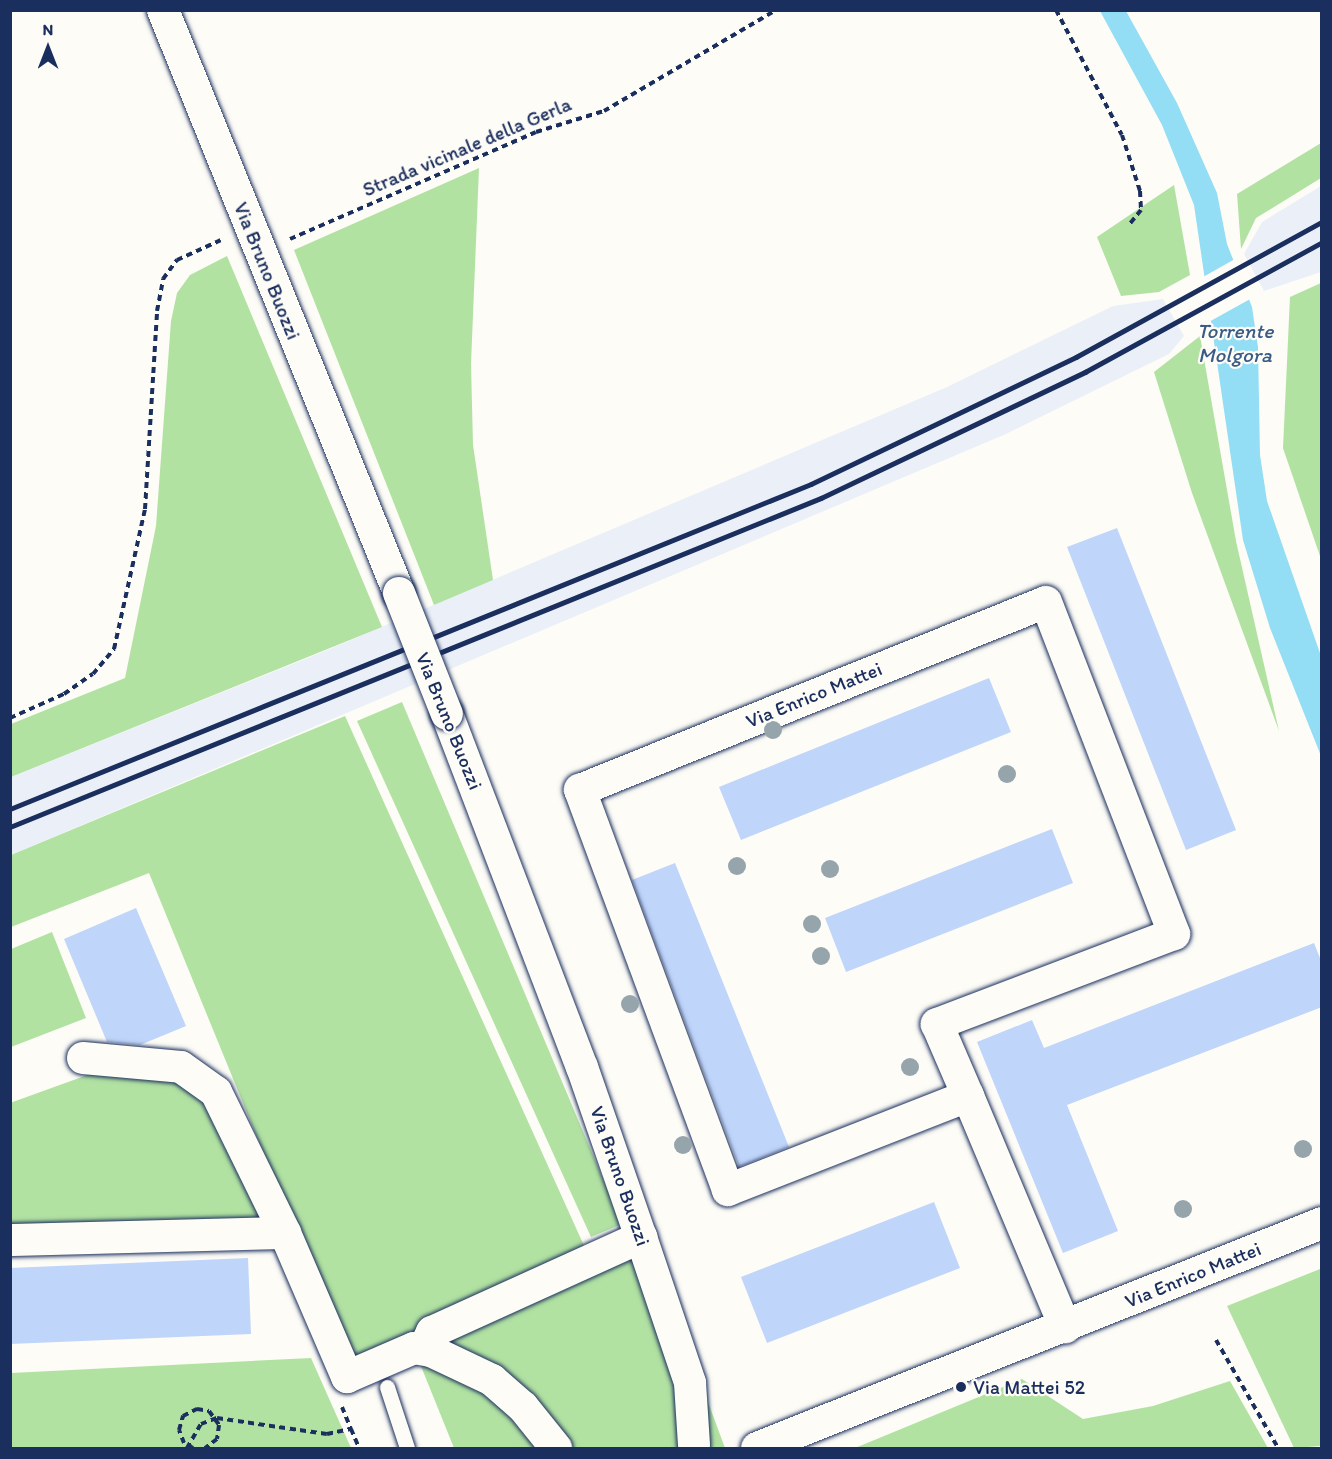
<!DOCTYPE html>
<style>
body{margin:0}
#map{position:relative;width:1332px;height:1459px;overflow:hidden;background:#fdfcf7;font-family:Itim,sans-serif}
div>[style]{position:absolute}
.built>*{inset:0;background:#ebf0f8}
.green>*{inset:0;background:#b2e2a2}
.water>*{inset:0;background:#93def4}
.pier>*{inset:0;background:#fdfcf7}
.building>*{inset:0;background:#c0d5fa}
.path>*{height:4px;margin-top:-2px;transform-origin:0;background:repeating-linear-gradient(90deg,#1b2f5e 0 6px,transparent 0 10.5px)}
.roads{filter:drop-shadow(0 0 2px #1b2f5e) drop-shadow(0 0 2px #1b2f5e)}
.lane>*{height:15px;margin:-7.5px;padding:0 7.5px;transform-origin:7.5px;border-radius:7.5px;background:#fdfcf7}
.street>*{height:32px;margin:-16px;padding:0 16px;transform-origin:16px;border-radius:16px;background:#fdfcf7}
.rail>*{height:4.5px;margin:-2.25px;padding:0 2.25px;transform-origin:2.25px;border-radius:2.25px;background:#1b2f5e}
.bridges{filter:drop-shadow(0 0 2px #1b2f5e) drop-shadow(0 0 2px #1b2f5e)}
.street-bridge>*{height:32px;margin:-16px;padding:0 16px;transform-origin:16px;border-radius:16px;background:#fdfcf7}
.trees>*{width:18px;height:18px;margin:-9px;border-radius:50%;background:#96a4ac}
.dots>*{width:16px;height:16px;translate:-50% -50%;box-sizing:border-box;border:3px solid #fdfcf7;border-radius:50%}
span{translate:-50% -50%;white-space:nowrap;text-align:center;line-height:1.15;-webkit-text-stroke:4.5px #fdfcf7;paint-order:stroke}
.street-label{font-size:20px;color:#1b2f5e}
.poi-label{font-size:20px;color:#1b2f5e}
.left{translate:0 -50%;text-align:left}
.water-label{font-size:21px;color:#395b84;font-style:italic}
.frame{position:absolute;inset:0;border:12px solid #1b2f5e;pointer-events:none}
.north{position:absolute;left:18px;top:18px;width:60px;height:60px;-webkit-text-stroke:4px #fdfcf7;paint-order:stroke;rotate:0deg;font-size:16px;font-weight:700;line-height:24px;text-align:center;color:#1b2f5e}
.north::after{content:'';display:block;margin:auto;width:21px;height:27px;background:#1b2f5e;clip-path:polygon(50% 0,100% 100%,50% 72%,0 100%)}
</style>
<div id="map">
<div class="built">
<div style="clip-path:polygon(1321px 186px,1321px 272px,1264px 291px,1244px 254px,1262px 222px)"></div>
<div style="clip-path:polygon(1163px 299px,1184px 336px,1169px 354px,1006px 434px,11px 855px,11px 777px,325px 651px,947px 387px,1113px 306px)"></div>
</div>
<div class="green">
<div style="clip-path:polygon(1321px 143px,1321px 178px,1256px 218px,1241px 249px,1237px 194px)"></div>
<div style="clip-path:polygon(479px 168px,471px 364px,473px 445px,493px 580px,434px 605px,294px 250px)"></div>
<div style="clip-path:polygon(1174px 185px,1190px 275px,1159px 292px,1121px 296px,1097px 237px)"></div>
<div style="clip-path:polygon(227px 256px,382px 627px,11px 777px,11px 724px,125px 678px,156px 526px,171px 321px,177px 293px,190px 275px)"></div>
<div style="clip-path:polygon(1321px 283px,1321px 559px,1283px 448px,1290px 297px)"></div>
<div style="clip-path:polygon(1200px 336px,1236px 541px,1279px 731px,1192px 493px,1154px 372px)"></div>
<div style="clip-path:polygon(402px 702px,622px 1224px,591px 1237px,357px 721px)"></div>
<div style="clip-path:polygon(345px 716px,590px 1259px,646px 1235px,725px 1448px,454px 1448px,410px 1339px,348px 1360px,149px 873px,11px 927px,11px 855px)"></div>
<div style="clip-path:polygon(52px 932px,86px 1018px,11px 1047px,11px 949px)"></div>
<div style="clip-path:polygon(104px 1069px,179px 1082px,211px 1106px,267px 1220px,11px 1230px,10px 1103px)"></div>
<div style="clip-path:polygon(1320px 1269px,1321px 1446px,1294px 1448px,1227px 1306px)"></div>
<div style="clip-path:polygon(311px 1358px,351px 1448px,11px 1448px,11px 1373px)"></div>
<div style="clip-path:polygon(1022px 1379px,1083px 1419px,1153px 1406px,1230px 1381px,1268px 1448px,855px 1448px)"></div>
</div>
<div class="water">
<div style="clip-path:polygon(1100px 11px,1126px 11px,1177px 103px,1217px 193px,1227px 244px,1252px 307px,1258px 347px,1260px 455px,1267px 501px,1321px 656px,1321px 756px,1270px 628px,1243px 540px,1194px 205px,1162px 125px)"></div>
</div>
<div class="pier">
<div style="clip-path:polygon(1235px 259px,1252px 298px,1207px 323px,1203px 277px)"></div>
</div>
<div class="building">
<div style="clip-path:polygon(1117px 528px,1236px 830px,1186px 850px,1067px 547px)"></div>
<div style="clip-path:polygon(989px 678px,1011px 732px,741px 840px,719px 787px)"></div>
<div style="clip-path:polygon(1052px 829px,1073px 883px,846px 972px,825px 918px)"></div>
<div style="clip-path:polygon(675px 863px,789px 1147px,739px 1167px,632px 880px)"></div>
<div style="clip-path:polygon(136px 908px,186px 1026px,140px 1045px,107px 1042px,64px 939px)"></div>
<div style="clip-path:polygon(1314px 943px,1322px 963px,1322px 1007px,1067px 1105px,1118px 1231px,1063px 1253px,977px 1042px,1032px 1020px,1044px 1048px)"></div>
<div style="clip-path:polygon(934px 1202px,960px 1268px,767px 1343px,741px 1277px)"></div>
<div style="clip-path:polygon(248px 1258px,251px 1334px,10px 1344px,10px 1268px)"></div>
</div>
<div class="path">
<div style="left:1056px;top:10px;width:141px;rotate:62.2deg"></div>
<div style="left:1122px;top:135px;width:59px;rotate:72.2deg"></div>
<div style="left:1140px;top:191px;width:19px;rotate:87deg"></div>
<div style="left:1141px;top:210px;width:19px;rotate:129deg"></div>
<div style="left:290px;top:239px;width:268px;rotate:-23.5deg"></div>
<div style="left:536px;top:132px;width:71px;rotate:-17.2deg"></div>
<div style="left:604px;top:111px;width:199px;rotate:-30.4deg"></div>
<div style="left:10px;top:718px;width:59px;rotate:-24deg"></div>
<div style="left:64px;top:694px;width:35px;rotate:-35deg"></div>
<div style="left:93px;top:674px;width:33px;rotate:-50deg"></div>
<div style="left:114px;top:649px;width:143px;rotate:-77.5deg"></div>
<div style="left:145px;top:509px;width:198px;rotate:-86.5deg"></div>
<div style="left:157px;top:311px;width:33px;rotate:-79deg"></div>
<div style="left:163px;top:279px;width:24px;rotate:-54deg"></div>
<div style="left:177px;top:260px;width:48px;rotate:-24.4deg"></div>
<div style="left:1216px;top:1340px;width:125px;rotate:60.1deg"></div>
<div style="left:342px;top:1407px;width:24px;rotate:68deg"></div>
<div style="left:187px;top:1448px;width:28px;rotate:-60deg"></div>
<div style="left:201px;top:1424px;width:17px;rotate:-21deg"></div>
<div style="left:217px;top:1418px;width:111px;rotate:8.3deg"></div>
<div style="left:327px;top:1434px;width:25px;rotate:-12deg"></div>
<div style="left:351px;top:1429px;width:21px;rotate:67deg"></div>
<div style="left:193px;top:1448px;width:10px;rotate:-151deg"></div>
<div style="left:184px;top:1443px;width:14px;rotate:-111deg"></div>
<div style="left:179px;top:1430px;width:15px;rotate:-74deg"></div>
<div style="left:183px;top:1416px;width:16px;rotate:-27deg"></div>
<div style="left:197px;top:1409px;width:12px;rotate:9deg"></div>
<div style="left:209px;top:1411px;width:17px;rotate:54deg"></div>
<div style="left:219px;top:1425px;width:14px;rotate:98deg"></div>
<div style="left:217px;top:1439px;width:15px;rotate:143deg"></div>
</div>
<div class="roads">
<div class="lane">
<div style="left:387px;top:1387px;width:64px;rotate:71.8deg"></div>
</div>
<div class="street">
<div style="left:163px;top:10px;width:629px;rotate:67.96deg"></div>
<div style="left:447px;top:714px;width:378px;rotate:69.1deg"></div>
<div style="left:582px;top:1067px;width:180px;rotate:70.9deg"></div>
<div style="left:641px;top:1237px;width:154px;rotate:71.4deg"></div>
<div style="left:690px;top:1383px;width:62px;rotate:86.3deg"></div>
<div style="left:83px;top:1058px;width:98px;rotate:5.2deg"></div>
<div style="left:181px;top:1067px;width:43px;rotate:35.5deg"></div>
<div style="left:216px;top:1092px;width:157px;rotate:63.9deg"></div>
<div style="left:285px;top:1233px;width:157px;rotate:66.7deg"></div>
<div style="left:347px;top:1377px;width:73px;rotate:-23.4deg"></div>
<div style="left:414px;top:1348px;width:17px;rotate:10deg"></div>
<div style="left:431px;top:1351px;width:68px;rotate:25.4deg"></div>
<div style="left:492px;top:1380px;width:41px;rotate:41.1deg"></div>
<div style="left:523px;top:1407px;width:53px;rotate:51.2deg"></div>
<div style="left:968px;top:1096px;width:258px;rotate:158.6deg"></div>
<div style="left:728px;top:1190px;width:427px;rotate:-110.3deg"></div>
<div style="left:580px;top:790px;width:502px;rotate:-21.97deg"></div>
<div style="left:1046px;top:602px;width:356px;rotate:68.9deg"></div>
<div style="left:1174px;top:934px;width:254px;rotate:159.2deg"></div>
<div style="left:937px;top:1024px;width:78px;rotate:66.7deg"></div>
<div style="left:968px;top:1096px;width:251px;rotate:67.2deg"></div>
<div style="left:10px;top:1240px;width:275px;rotate:-1.5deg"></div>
<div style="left:424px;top:1349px;width:19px;rotate:-65deg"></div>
<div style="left:432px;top:1332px;width:230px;rotate:-24.4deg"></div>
<div style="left:757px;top:1448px;width:608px;rotate:-21.71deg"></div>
</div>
</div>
<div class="rail">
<div style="left:10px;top:809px;width:864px;rotate:-22.08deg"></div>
<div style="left:811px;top:484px;width:294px;rotate:-25.6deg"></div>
<div style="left:1076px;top:357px;width:281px;rotate:-28.8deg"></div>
<div style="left:10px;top:827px;width:875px;rotate:-22.08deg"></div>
<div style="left:821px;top:498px;width:293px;rotate:-25.5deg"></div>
<div style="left:1085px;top:372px;width:270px;rotate:-28.7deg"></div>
</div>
<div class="bridges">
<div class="street-bridge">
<div style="left:399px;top:593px;width:130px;rotate:68.4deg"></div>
</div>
</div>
<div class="trees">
<div style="left:773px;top:730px"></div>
<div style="left:1007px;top:774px"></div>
<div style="left:737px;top:866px"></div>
<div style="left:830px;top:869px"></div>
<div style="left:812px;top:924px"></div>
<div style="left:821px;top:956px"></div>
<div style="left:630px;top:1004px"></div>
<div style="left:910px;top:1067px"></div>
<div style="left:683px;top:1145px"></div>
<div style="left:1303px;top:1149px"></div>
<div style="left:1183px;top:1209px"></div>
</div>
<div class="dots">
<div style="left:961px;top:1387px;background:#1b2f5e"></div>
</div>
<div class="street-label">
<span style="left:467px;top:147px;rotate:-23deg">Strada vicinale della Gerla</span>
<span style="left:267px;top:271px;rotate:68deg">Via Bruno Buozzi</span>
<span style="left:814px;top:695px;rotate:-22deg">Via Enrico Mattei</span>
<span style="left:449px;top:721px;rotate:68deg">Via Bruno Buozzi</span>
<span style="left:620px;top:1176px;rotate:71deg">Via Bruno Buozzi</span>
<span style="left:1193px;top:1275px;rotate:-22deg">Via Enrico Mattei</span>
</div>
<div class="poi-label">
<span class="left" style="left:973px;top:1387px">Via Mattei 52</span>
</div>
<div class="water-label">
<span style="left:1235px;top:343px">Torrente<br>Molgora</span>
</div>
<div class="frame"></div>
<div class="north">N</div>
</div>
